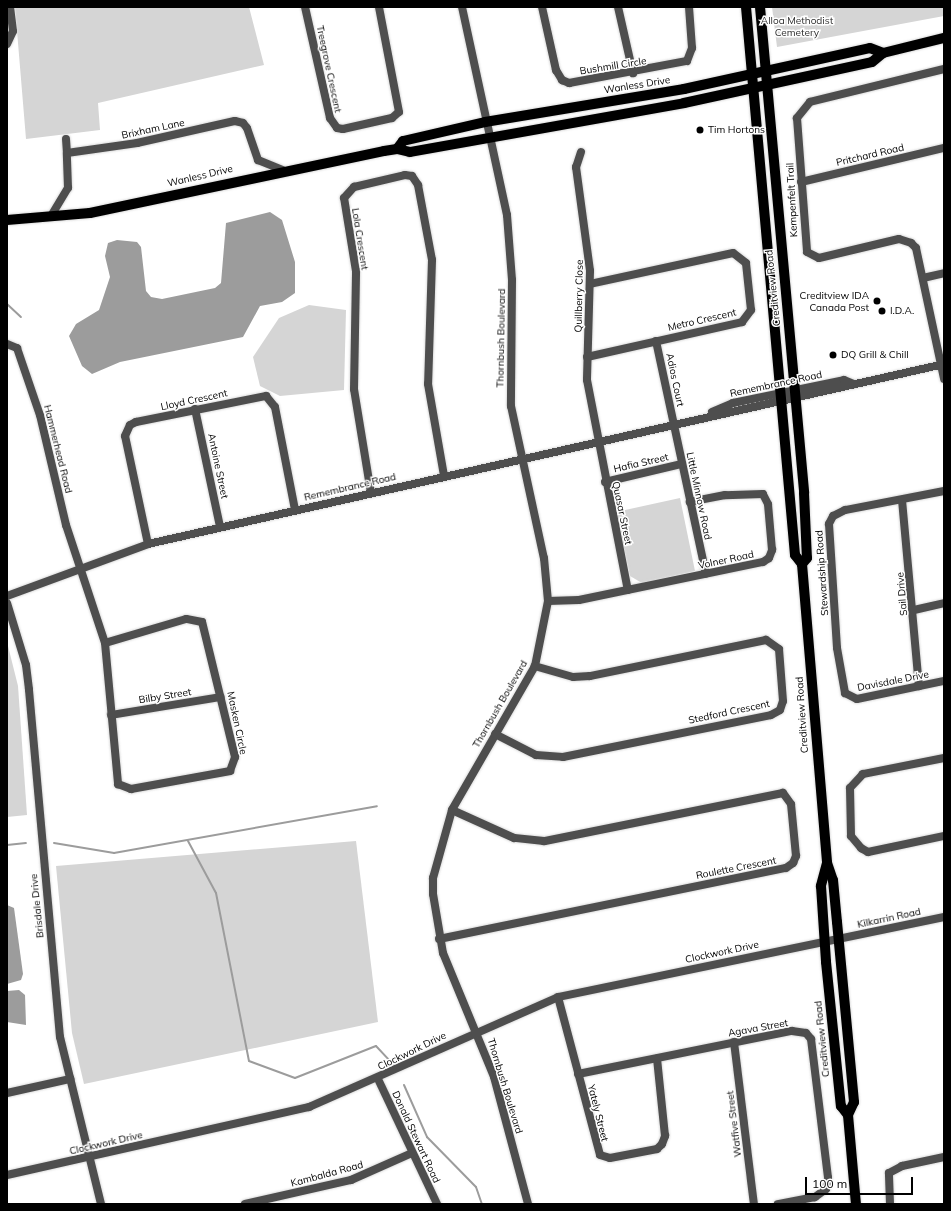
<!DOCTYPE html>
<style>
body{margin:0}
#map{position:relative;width:951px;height:1211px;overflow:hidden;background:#fff;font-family:Mulish,sans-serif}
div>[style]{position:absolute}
.green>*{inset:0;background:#d5d5d5}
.water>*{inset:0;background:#9c9c9c}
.stream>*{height:2px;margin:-1px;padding:0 1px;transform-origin:1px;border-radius:1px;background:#9c9c9c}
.roads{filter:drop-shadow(0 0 1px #dbdbdb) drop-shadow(0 0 1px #dbdbdb)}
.minor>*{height:8px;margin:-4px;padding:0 4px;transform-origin:4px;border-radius:4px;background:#4e4e4e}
.major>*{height:10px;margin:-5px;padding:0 5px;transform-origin:5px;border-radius:5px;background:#000}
.dots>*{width:11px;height:11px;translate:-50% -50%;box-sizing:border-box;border:2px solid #fff;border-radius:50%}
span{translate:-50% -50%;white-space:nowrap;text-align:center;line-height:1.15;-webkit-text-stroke:3px #fff;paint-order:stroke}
.park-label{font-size:10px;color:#2c2c2c}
.street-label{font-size:10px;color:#000}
.poi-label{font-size:10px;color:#000}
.left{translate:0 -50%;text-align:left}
.right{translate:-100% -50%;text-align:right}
.frame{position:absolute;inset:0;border:8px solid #000;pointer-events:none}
.scale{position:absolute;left:805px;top:1177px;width:108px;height:18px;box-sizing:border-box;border:2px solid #000;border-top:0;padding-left:5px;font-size:12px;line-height:14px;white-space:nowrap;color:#000;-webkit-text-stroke:3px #fff;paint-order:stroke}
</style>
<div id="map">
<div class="green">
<div style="clip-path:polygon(15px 7px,249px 7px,264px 65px,98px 103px,100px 130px,26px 139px)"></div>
<div style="clip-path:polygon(772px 7px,944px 7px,944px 16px,777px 47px)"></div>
<div style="clip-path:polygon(309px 305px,346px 310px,344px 390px,280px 396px,260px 386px,253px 357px,279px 318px)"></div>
<div style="clip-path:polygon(680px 498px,695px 571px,642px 583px,630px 576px,616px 512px)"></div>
<div style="clip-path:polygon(7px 642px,18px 686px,27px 815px,7px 817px)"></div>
<div style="clip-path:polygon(356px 841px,378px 1022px,84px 1084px,72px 1033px,56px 866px)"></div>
</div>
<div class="water">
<div style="clip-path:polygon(270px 212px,282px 220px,295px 262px,295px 293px,282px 302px,260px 306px,243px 337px,120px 362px,92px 374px,82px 366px,69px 336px,76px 324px,99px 310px,110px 277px,105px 256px,108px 243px,117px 240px,137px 242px,141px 247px,146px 291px,151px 297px,162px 299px,215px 288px,221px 283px,226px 223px)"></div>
<div style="clip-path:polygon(7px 905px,14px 908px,23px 974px,21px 980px,7px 984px)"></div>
<div style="clip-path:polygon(19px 990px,25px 995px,26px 1025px,7px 1022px,7px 991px)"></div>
</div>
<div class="stream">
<div style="left:7px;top:304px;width:19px;rotate:43deg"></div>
<div style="left:188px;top:841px;width:59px;rotate:61.7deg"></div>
<div style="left:216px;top:893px;width:171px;rotate:78.9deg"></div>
<div style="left:249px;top:1061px;width:49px;rotate:20.3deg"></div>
<div style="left:295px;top:1078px;width:87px;rotate:-21.6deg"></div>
<div style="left:376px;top:1046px;width:18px;rotate:47deg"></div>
<div style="left:54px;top:843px;width:61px;rotate:9.5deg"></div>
<div style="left:114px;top:853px;width:267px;rotate:-10.1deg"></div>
<div style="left:7px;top:845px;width:19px;rotate:-6deg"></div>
<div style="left:404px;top:1085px;width:57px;rotate:66.1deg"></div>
<div style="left:427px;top:1137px;width:70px;rotate:45.6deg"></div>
<div style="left:476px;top:1187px;width:18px;rotate:71deg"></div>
</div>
<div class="roads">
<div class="minor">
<div style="left:305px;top:7px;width:114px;rotate:77.3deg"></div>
<div style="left:330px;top:118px;width:12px;rotate:55deg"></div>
<div style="left:337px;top:128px;width:6px;rotate:9deg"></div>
<div style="left:343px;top:129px;width:50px;rotate:-12.7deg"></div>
<div style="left:392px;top:118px;width:9px;rotate:-41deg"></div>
<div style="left:399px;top:112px;width:107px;rotate:-100.8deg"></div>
<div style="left:462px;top:7px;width:213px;rotate:77.8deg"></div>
<div style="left:507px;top:215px;width:65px;rotate:85.6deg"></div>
<div style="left:512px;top:280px;width:126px;rotate:90.5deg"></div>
<div style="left:511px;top:406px;width:156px;rotate:77.8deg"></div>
<div style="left:544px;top:558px;width:43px;rotate:84.7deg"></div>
<div style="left:548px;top:601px;width:66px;rotate:101.3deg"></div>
<div style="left:535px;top:666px;width:166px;rotate:120deg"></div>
<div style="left:452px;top:810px;width:71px;rotate:105.6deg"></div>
<div style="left:433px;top:878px;width:16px;rotate:90deg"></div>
<div style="left:433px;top:894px;width:60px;rotate:80.4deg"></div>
<div style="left:443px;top:953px;width:134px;rotate:67.6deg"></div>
<div style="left:494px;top:1077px;width:131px;rotate:75deg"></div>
<div style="left:542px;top:7px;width:65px;rotate:77.5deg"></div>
<div style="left:556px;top:70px;width:12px;rotate:59deg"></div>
<div style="left:562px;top:80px;width:8px;rotate:23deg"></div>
<div style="left:569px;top:83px;width:120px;rotate:-10.6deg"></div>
<div style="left:687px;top:61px;width:14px;rotate:-69deg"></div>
<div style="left:692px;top:48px;width:41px;rotate:-94.2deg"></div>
<div style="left:618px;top:7px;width:68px;rotate:77.2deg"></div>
<div style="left:7px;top:44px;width:14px;rotate:-65deg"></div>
<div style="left:13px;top:31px;width:24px;rotate:-97deg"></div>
<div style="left:944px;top:69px;width:138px;rotate:166.2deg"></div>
<div style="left:810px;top:102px;width:21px;rotate:129deg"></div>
<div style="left:797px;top:118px;width:134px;rotate:85.7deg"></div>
<div style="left:807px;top:252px;width:13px;rotate:27deg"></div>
<div style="left:819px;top:258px;width:82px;rotate:-13.4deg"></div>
<div style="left:899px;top:239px;width:13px;rotate:18deg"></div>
<div style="left:911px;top:243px;width:7px;rotate:45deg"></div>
<div style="left:916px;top:248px;width:134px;rotate:77.9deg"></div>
<div style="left:66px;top:139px;width:14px;rotate:86deg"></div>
<div style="left:581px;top:152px;width:16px;rotate:108deg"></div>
<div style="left:576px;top:167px;width:105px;rotate:82.3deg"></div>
<div style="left:590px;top:271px;width:109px;rotate:91.6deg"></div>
<div style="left:587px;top:380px;width:214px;rotate:79deg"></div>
<div style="left:801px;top:182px;width:147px;rotate:-13.4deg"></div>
<div style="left:51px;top:216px;width:33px;rotate:-59deg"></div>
<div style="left:68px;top:188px;width:35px;rotate:-92deg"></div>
<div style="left:67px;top:153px;width:71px;rotate:-8.1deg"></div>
<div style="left:137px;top:143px;width:100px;rotate:-12.7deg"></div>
<div style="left:235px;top:121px;width:8px;rotate:14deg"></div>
<div style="left:243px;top:123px;width:6px;rotate:51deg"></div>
<div style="left:247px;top:128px;width:34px;rotate:71deg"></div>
<div style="left:258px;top:160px;width:27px;rotate:22deg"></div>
<div style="left:923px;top:278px;width:22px;rotate:-13deg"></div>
<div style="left:656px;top:341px;width:238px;rotate:77.9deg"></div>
<div style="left:7px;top:344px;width:11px;rotate:22deg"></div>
<div style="left:17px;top:348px;width:71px;rotate:71.1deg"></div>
<div style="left:40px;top:415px;width:113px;rotate:76.7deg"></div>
<div style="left:66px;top:525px;width:124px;rotate:71.7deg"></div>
<div style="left:105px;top:643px;width:142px;rotate:84.7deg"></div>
<div style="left:118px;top:784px;width:14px;rotate:21deg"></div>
<div style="left:131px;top:789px;width:101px;rotate:-10.3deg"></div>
<div style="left:230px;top:771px;width:15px;rotate:-70deg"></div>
<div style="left:235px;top:757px;width:139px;rotate:-103.7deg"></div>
<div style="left:202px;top:622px;width:16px;rotate:-169deg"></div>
<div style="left:186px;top:619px;width:84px;rotate:163.5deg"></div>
<div style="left:587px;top:357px;width:159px;rotate:-12.7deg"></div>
<div style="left:742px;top:322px;width:15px;rotate:-53deg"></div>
<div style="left:751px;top:310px;width:47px;rotate:-96.1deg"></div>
<div style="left:746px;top:263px;width:16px;rotate:-142deg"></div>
<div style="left:733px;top:253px;width:146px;rotate:167.8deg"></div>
<div style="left:195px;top:409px;width:121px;rotate:78deg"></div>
<div style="left:712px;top:412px;width:23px;rotate:-23deg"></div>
<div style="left:733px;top:403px;width:113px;rotate:-11.7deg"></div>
<div style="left:844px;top:380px;width:11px;rotate:22deg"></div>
<div style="left:605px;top:482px;width:79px;rotate:-13.2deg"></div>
<div style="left:944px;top:491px;width:101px;rotate:169.1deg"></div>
<div style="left:845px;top:510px;width:13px;rotate:153deg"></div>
<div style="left:833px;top:516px;width:9px;rotate:117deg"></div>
<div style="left:829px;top:524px;width:124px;rotate:86.3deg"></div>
<div style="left:837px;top:648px;width:46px;rotate:79.9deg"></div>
<div style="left:845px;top:693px;width:13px;rotate:27deg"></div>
<div style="left:857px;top:699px;width:89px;rotate:-11.7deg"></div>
<div style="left:371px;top:493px;width:105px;rotate:-99.3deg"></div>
<div style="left:354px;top:389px;width:118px;rotate:-89deg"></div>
<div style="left:356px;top:271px;width:74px;rotate:-99.3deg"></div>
<div style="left:344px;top:198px;width:15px;rotate:-48deg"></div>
<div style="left:354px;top:187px;width:52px;rotate:-13.2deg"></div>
<div style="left:405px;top:175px;width:7px;rotate:8deg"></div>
<div style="left:412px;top:176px;width:11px;rotate:56deg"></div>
<div style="left:418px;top:185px;width:76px;rotate:79.4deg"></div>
<div style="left:432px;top:260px;width:124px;rotate:91.8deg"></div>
<div style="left:428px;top:384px;width:93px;rotate:80.1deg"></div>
<div style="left:902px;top:500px;width:187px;rotate:84.8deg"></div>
<div style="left:148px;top:544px;width:110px;rotate:-102deg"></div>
<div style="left:125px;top:436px;width:12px;rotate:-66deg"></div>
<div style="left:130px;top:425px;width:7px;rotate:-27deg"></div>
<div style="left:136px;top:422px;width:133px;rotate:-11.3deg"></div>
<div style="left:266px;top:396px;width:14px;rotate:51deg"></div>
<div style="left:275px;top:407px;width:105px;rotate:79deg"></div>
<div style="left:7px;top:596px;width:150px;rotate:-20.2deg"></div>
<div style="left:148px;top:544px;width:816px;rotate:-12.74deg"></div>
<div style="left:548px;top:601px;width:31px;rotate:-2deg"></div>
<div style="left:579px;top:600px;width:188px;rotate:-11.7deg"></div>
<div style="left:763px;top:562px;width:7px;rotate:-34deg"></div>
<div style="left:769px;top:558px;width:9px;rotate:-69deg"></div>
<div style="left:772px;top:550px;width:46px;rotate:-95deg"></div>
<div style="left:768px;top:504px;width:11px;rotate:-117deg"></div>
<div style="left:763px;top:494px;width:38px;rotate:178deg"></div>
<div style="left:725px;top:495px;width:36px;rotate:169deg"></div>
<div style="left:7px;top:603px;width:65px;rotate:73deg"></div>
<div style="left:26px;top:665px;width:25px;rotate:83deg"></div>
<div style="left:29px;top:690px;width:348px;rotate:84.9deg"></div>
<div style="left:60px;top:1037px;width:172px;rotate:76.2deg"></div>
<div style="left:914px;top:610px;width:31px;rotate:-13deg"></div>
<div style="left:111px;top:715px;width:111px;rotate:-9.3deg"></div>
<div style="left:495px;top:734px;width:46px;rotate:27.1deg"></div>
<div style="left:536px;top:755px;width:27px;rotate:4deg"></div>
<div style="left:563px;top:757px;width:212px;rotate:-11.4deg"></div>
<div style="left:771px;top:715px;width:10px;rotate:-29deg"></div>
<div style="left:780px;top:710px;width:9px;rotate:-72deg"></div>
<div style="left:783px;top:701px;width:52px;rotate:-94.4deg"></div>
<div style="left:779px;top:649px;width:16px;rotate:-145deg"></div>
<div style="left:766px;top:640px;width:180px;rotate:168.4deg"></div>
<div style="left:590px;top:676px;width:17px;rotate:177deg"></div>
<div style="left:573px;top:677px;width:40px;rotate:-164deg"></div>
<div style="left:944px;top:758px;width:83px;rotate:168.8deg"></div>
<div style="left:863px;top:774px;width:19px;rotate:133deg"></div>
<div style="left:850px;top:788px;width:48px;rotate:88.8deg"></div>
<div style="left:851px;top:836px;width:16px;rotate:50deg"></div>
<div style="left:861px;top:848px;width:8px;rotate:30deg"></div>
<div style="left:868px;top:852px;width:78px;rotate:-11.9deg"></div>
<div style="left:439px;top:939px;width:354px;rotate:-11.6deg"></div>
<div style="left:786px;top:868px;width:9px;rotate:-36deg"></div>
<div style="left:793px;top:863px;width:8px;rotate:-67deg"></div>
<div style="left:796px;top:856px;width:52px;rotate:-95.5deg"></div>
<div style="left:791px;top:804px;width:14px;rotate:-126deg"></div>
<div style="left:783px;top:793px;width:244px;rotate:168.6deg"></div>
<div style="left:544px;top:841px;width:30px;rotate:-174deg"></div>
<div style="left:514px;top:838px;width:68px;rotate:-155.7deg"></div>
<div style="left:558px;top:997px;width:163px;rotate:75.1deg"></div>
<div style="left:600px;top:1155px;width:10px;rotate:17deg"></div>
<div style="left:610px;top:1158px;width:48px;rotate:-10.8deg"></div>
<div style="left:657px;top:1149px;width:7px;rotate:-45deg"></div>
<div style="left:662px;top:1144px;width:9px;rotate:-69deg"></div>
<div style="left:665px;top:1136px;width:78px;rotate:-95.9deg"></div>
<div style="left:734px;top:1042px;width:163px;rotate:83deg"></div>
<div style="left:578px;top:1074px;width:218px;rotate:-11.4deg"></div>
<div style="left:792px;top:1031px;width:14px;rotate:8deg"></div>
<div style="left:806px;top:1033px;width:8px;rotate:50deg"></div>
<div style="left:811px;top:1039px;width:140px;rotate:83deg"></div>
<div style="left:828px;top:1178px;width:11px;rotate:100deg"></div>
<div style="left:826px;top:1189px;width:14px;rotate:144deg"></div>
<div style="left:815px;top:1197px;width:38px;rotate:169deg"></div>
<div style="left:378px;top:1079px;width:138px;rotate:64.7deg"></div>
<div style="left:7px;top:1093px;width:65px;rotate:-12.5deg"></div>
<div style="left:7px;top:1175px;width:310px;rotate:-12.7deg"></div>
<div style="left:309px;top:1107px;width:272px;rotate:-23.8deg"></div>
<div style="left:558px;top:997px;width:394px;rotate:-11.7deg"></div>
<div style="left:245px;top:1204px;width:109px;rotate:-12.8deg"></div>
<div style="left:351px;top:1180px;width:67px;rotate:-23.9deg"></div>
<div style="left:890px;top:1204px;width:31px;rotate:-92deg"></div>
<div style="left:889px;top:1173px;width:15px;rotate:-28deg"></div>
<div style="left:902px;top:1166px;width:43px;rotate:-12.1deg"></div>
</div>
<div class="major">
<div style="left:746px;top:7px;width:550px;rotate:84.89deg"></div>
<div style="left:795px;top:555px;width:11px;rotate:52deg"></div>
<div style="left:802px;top:564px;width:300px;rotate:85.2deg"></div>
<div style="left:827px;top:863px;width:18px;rotate:71deg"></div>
<div style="left:833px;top:880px;width:42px;rotate:84.6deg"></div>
<div style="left:837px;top:922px;width:181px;rotate:84.6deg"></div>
<div style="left:854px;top:1102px;width:14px;rotate:115deg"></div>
<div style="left:848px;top:1115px;width:89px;rotate:84.9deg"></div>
<div style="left:760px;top:7px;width:488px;rotate:84.8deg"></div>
<div style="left:804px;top:493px;width:65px;rotate:87.4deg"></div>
<div style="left:807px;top:558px;width:8px;rotate:130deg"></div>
<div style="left:397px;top:149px;width:10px;rotate:-53deg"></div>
<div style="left:403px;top:141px;width:84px;rotate:-13deg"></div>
<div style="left:485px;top:122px;width:202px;rotate:-9.4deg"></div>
<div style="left:684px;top:89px;width:190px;rotate:-12.4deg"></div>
<div style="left:870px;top:48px;width:14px;rotate:21deg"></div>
<div style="left:7px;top:220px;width:83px;rotate:-4.8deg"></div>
<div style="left:90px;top:213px;width:300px;rotate:-11.9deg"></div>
<div style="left:384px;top:151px;width:13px;rotate:-9deg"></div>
<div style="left:397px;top:149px;width:13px;rotate:13deg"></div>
<div style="left:410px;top:152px;width:278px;rotate:-10.1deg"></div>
<div style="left:684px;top:103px;width:192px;rotate:-12.3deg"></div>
<div style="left:872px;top:62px;width:14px;rotate:-39deg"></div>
<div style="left:883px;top:53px;width:63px;rotate:-13.8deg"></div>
<div style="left:827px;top:863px;width:24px;rotate:105deg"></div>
<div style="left:821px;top:886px;width:76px;rotate:86.2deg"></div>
<div style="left:826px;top:962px;width:145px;rotate:84.1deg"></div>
<div style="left:841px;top:1106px;width:11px;rotate:52deg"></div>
</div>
</div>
<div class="dots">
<div style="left:700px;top:130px;background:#000"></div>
<div style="left:877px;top:301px;background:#000"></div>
<div style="left:882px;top:311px;background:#000"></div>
<div style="left:833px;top:355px;background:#000"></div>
</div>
<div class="park-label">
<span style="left:797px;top:26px">Alloa Methodist<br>Cemetery</span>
</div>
<div class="street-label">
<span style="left:613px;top:66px;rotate:-9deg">Bushmill Circle</span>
<span style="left:329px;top:69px;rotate:78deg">Treegrove Crescent</span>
<span style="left:637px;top:85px;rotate:-9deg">Wanless Drive</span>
<span style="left:153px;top:129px;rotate:-12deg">Brixham Lane</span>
<span style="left:870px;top:155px;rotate:-13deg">Pritchard Road</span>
<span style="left:200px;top:176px;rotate:-13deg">Wanless Drive</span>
<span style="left:792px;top:200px;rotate:-93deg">Kempenfelt Trail</span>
<span style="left:360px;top:239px;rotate:81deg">Lola Crescent</span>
<span style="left:773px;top:288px;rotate:-96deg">Creditview Road</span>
<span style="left:579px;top:296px;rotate:-89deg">Quillberry Close</span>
<span style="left:702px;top:320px;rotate:-13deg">Metro Crescent</span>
<span style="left:501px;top:338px;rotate:-89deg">Thornbush Boulevard</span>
<span style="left:675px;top:380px;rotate:78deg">Adios Court</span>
<span style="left:776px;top:384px;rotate:-12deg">Remembrance Road</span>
<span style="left:194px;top:400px;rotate:-12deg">Lloyd Crescent</span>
<span style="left:58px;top:449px;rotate:76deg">Hammerhead Road</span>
<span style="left:641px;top:463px;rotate:-13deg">Hafia Street</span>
<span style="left:218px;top:466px;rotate:78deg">Antoine Street</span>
<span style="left:350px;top:487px;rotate:-13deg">Remembrance Road</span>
<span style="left:699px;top:496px;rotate:78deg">Little Minnow Road</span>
<span style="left:622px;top:513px;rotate:78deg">Quasar Street</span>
<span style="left:726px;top:560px;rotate:-12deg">Volner Road</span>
<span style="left:822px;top:573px;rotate:-94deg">Stewardship Road</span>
<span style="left:902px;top:594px;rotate:-95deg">Sail Drive</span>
<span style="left:893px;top:681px;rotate:-11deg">Davisdale Drive</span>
<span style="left:165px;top:696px;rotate:-9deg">Bilby Street</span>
<span style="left:500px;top:704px;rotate:-60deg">Thornbush Boulevard</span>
<span style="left:729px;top:712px;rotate:-12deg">Stedford Crescent</span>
<span style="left:802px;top:715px;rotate:-94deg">Creditview Road</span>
<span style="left:237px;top:723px;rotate:78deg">Masken Circle</span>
<span style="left:736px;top:868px;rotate:-11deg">Roulette Crescent</span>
<span style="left:37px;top:906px;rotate:-96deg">Brisdale Drive</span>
<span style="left:889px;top:918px;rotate:-12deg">Kilkarrin Road</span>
<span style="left:722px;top:952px;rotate:-12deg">Clockwork Drive</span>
<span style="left:758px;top:1028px;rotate:-10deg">Agava Street</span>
<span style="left:822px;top:1039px;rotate:-96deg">Creditview Road</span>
<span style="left:412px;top:1051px;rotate:-26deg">Clockwork Drive</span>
<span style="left:505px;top:1086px;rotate:73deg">Thornbush Boulevard</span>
<span style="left:598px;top:1113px;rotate:76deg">Yately Street</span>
<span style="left:734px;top:1124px;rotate:-97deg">Watfive Street</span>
<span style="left:416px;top:1137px;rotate:65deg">Donald Stewart Road</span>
<span style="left:106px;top:1143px;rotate:-13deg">Clockwork Drive</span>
<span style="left:327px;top:1174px;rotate:-15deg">Kambalda Road</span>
</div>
<div class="poi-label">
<span class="left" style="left:708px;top:130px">Tim Hortons</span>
<span class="right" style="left:869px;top:301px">Creditview IDA<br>Canada Post</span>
<span class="left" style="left:890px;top:311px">I.D.A.</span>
<span class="left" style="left:841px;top:355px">DQ Grill &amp; Chill</span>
</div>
<div class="frame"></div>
<div class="scale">100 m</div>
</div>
